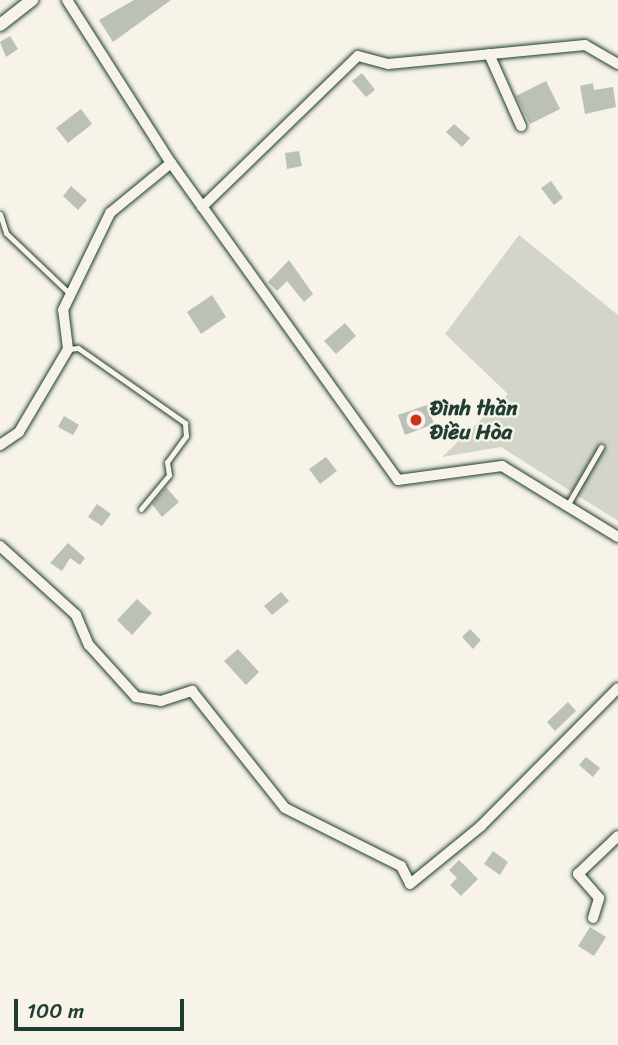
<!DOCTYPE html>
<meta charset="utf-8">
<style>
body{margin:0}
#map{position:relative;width:618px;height:1045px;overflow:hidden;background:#f7f3e8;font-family:Sriracha,sans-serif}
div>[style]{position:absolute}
.green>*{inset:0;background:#d3d5ca}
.building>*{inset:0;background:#bbc1b6}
.roads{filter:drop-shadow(0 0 2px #1f3d34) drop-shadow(0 0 2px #1f3d34)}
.service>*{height:5px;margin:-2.5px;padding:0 2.5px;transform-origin:2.5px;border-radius:2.5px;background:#f7f3e8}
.minor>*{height:10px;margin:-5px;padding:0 5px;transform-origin:5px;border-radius:5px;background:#f7f3e8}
.tertiary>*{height:12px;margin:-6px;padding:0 6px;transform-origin:6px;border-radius:6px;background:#f7f3e8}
.dots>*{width:19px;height:19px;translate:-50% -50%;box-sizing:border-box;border:4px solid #f7f3e8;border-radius:50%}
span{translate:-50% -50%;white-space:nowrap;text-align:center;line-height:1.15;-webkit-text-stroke:5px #f7f3e8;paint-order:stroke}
.poi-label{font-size:21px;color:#1f3d34;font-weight:700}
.left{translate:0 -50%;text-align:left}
.scale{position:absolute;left:14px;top:999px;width:170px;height:32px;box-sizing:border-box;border:4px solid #1f3d34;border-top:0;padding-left:9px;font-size:21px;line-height:24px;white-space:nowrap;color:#1f3d34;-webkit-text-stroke:5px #f7f3e8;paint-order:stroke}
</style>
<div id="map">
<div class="green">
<div style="clip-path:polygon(519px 235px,618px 315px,618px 521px,501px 447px,442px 457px,508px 394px,445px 334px)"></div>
</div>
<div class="building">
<div style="clip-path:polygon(134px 0,171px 0,113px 42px,99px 20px)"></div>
<div style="clip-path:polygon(10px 36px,18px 49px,6px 57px,0 42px)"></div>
<div style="clip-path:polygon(362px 73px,375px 90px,366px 97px,352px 81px)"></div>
<div style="clip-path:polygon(546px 81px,560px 109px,530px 124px,516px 96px)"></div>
<div style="clip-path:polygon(593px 83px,594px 90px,613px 87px,616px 107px,585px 114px,580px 86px)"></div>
<div style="clip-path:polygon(81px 109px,92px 124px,68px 143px,56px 128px)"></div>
<div style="clip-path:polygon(454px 124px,470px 138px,462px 147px,446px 132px)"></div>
<div style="clip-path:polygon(299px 151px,302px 166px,287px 169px,285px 153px)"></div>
<div style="clip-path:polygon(551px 181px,563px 198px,554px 205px,541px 188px)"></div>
<div style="clip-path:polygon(71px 186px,87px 200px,78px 210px,63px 196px)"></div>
<div style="clip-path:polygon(289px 260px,313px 294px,304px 302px,287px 281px,277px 291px,268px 282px)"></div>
<div style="clip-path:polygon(212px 295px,226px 317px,201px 334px,187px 312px)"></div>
<div style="clip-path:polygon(345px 323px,356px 336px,336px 354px,324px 341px)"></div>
<div style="clip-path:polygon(427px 405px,434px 424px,405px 435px,398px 415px)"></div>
<div style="clip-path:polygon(64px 416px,79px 425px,73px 435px,58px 427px)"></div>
<div style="clip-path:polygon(326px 457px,337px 471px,320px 484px,309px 469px)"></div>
<div style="clip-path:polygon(166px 487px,179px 502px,162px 517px,152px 504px)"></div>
<div style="clip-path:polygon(97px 504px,111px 514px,102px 526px,88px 517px)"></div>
<div style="clip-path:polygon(68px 543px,85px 558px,80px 565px,70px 558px,62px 571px,50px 563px)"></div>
<div style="clip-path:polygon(281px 592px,289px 601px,272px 615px,264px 606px)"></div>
<div style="clip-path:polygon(137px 599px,152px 613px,132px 635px,117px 620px)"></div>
<div style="clip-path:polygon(470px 629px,481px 640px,473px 649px,462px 637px)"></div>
<div style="clip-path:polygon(238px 649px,259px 672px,246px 685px,224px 661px)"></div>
<div style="clip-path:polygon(568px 702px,576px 711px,555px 731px,547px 722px)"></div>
<div style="clip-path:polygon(586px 757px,600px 768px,593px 777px,579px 765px)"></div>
<div style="clip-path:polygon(493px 851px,508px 862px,500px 875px,484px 864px)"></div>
<div style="clip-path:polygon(459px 860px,478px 879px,461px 896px,450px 885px,457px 878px,449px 870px)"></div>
<div style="clip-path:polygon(590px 927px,606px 937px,594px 956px,578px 946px)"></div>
</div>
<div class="roads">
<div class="service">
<div style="left:0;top:214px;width:20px;rotate:72deg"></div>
<div style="left:6px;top:233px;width:88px;rotate:43.6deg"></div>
<div style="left:68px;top:349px;width:10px;rotate:-6deg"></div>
<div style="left:78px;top:348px;width:131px;rotate:35deg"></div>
<div style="left:185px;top:423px;width:13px;rotate:86deg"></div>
<div style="left:186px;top:436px;width:32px;rotate:126deg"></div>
<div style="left:167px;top:462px;width:13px;rotate:81deg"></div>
<div style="left:169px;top:475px;width:44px;rotate:129.5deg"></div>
<div style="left:568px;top:504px;width:66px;rotate:-59.9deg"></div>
</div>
<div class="minor">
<div style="left:67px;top:0;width:193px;rotate:57.5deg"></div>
<div style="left:171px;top:163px;width:390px;rotate:54.4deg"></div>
<div style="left:398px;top:480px;width:105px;rotate:-7.7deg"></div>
<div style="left:502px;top:466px;width:136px;rotate:31.5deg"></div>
<div style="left:489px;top:54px;width:79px;rotate:66deg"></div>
<div style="left:202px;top:207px;width:217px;rotate:-44.1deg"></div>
<div style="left:358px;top:56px;width:31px;rotate:15deg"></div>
<div style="left:388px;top:64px;width:198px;rotate:-5.5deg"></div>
<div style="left:585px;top:45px;width:38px;rotate:30deg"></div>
<div style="left:0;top:445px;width:23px;rotate:-34deg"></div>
<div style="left:19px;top:432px;width:96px;rotate:-59.4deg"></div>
<div style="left:68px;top:349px;width:39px;rotate:-97deg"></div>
<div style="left:63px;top:310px;width:108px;rotate:-64.1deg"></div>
<div style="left:110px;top:213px;width:79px;rotate:-39.3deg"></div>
<div style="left:0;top:546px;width:103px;rotate:42.2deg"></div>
<div style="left:76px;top:615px;width:33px;rotate:67deg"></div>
<div style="left:89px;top:645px;width:70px;rotate:47.9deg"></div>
<div style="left:136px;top:697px;width:25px;rotate:9deg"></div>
<div style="left:161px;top:701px;width:33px;rotate:-18deg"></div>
<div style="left:192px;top:691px;width:149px;rotate:51.5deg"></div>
<div style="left:285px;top:808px;width:130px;rotate:26.6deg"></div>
<div style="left:401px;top:866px;width:20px;rotate:63deg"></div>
<div style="left:410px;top:884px;width:92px;rotate:-39.2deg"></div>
<div style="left:481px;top:826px;width:194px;rotate:-45.2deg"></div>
<div style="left:593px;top:918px;width:21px;rotate:-73deg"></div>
<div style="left:599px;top:898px;width:32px;rotate:-131deg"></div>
<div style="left:578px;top:874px;width:55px;rotate:-43.5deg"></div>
</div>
<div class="tertiary">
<div style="left:0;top:25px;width:41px;rotate:-38deg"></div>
</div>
</div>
<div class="dots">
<div style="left:416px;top:420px;background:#c8321e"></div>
</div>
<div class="poi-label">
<span class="left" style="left:430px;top:420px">Đình thần<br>Điều Hòa</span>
</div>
<div class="scale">100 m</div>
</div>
